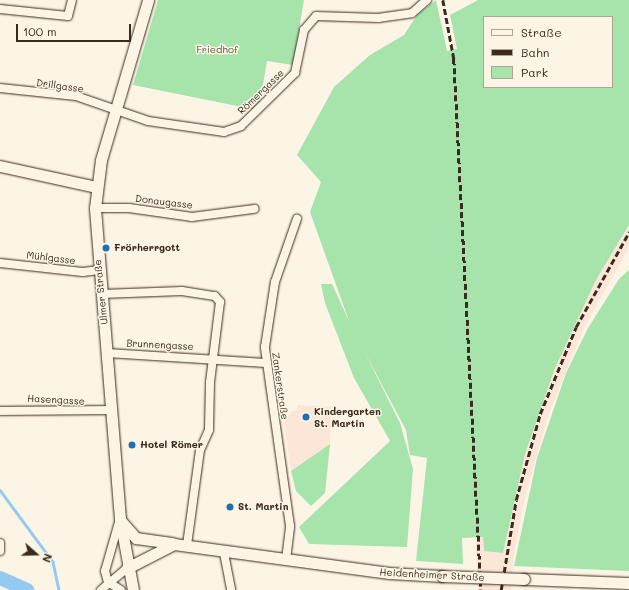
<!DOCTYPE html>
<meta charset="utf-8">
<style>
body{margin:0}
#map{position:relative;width:629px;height:590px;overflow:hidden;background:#fcf5e5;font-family:Mali,sans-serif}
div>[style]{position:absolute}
.built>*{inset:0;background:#fce6d7}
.green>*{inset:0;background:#a6e4ac}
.stream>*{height:2.5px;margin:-1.25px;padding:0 1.25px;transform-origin:1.25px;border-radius:1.25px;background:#94caf2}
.river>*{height:14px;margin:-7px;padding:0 7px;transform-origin:7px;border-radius:7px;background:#94caf2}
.roads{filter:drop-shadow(0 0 1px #3b2a1e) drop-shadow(0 0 1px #3b2a1e)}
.minor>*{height:8px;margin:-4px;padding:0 4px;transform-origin:4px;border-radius:4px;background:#fcf5e5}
.secondary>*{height:11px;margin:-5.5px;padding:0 5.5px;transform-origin:5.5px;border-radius:5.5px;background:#fcf5e5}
.rail>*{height:2.5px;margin-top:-1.25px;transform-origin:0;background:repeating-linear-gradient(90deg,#3b2a1e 0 6px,transparent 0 9px)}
.bridges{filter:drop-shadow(0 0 1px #3b2a1e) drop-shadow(0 0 1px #3b2a1e)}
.secondary-bridge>*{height:11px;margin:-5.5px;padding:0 5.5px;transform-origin:5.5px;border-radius:5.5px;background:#fcf5e5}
.dots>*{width:11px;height:11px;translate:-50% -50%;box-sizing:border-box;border:2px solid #fcf5e5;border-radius:50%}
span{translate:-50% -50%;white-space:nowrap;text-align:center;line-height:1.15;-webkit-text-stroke:3px #fcf5e5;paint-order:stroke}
.park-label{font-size:10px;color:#565842}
.street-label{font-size:10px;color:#3b2a1e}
.poi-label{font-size:10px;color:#3b2a1e;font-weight:700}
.left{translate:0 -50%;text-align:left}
.legend{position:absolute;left:483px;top:16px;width:130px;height:72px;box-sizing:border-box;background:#fcf5e5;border:1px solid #afa495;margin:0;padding:5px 7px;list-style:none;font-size:12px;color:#3b2a1e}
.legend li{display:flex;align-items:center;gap:8px;height:20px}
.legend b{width:20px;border:1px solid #afa495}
.north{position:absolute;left:16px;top:534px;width:40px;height:40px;-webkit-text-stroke:3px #fcf5e5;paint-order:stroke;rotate:110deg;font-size:11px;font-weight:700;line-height:16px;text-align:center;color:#3b2a1e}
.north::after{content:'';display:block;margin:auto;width:14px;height:18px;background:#3b2a1e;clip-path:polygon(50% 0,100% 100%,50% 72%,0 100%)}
.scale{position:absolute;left:16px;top:24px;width:115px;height:18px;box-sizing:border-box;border:2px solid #3b2a1e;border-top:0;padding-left:5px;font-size:12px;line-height:14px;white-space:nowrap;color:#3b2a1e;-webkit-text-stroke:3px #fcf5e5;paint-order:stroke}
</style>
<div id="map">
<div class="built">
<div style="clip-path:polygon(462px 141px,484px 551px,503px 553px,525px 454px,555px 368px,596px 280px,629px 226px,629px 247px,583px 330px,548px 416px,524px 502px,514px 554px,511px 590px,478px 590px,455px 142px)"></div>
<div style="clip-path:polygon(297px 405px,331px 407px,330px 444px,291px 471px,284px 422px,292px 411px,297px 411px)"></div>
</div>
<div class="green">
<div style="clip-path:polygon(158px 0,304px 0,293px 65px,267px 61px,260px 103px,252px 109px,133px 85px)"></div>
<div style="clip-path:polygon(evenodd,436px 0,447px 51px,457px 49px,450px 15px,478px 0,629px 0,629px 225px,596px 280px,555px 368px,525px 454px,503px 553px,484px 551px,483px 537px,462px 538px,463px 564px,416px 561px,427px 458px,410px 455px,406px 430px,364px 351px,400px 423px,413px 469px,407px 547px,309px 544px,299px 527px,390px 441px,354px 378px,325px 303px,321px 284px,332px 284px,349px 321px,310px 212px,321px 182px,297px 155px,334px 87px,370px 55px,404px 35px,417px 15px,436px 0,484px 17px,612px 17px,612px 87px,484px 87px,484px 17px)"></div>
<div style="clip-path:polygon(629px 270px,629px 571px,514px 566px,537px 458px,566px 373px,588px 328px,619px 279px)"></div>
<div style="clip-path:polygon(330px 444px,325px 493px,311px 506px,296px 491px,291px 471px)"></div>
</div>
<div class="stream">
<div style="left:0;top:490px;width:89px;rotate:53.6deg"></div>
<div style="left:53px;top:562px;width:29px;rotate:78deg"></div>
</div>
<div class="river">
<div style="left:0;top:578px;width:30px;rotate:24deg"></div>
</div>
<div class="roads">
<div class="minor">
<div style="left:0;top:9px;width:68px;rotate:5.9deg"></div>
<div style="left:68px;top:16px;width:16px;rotate:-76deg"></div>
<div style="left:0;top:88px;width:76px;rotate:6deg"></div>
<div style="left:76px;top:96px;width:76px;rotate:19.1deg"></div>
<div style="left:148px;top:121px;width:77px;rotate:8.2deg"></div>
<div style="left:224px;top:132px;width:18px;rotate:-19deg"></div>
<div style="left:241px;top:126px;width:76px;rotate:-44.5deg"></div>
<div style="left:295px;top:73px;width:44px;rotate:-78.2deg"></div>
<div style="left:304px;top:30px;width:18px;rotate:-49deg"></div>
<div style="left:316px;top:16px;width:62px;rotate:1.8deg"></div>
<div style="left:378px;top:18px;width:34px;rotate:-8deg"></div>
<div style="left:412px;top:13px;width:20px;rotate:-41deg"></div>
<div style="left:95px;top:208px;width:34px"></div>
<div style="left:129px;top:208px;width:64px;rotate:8.1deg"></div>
<div style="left:192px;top:217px;width:63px;rotate:-7.4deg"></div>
<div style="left:0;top:263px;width:83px;rotate:6.2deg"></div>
<div style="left:83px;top:272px;width:16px;rotate:-7deg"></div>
<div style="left:102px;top:294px;width:80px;rotate:-2.1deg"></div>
<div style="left:182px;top:291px;width:33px;rotate:9deg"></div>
<div style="left:215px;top:296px;width:8px;rotate:50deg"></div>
<div style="left:220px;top:302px;width:81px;rotate:97.1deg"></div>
<div style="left:210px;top:382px;width:48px;rotate:91.2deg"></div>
<div style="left:209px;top:430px;width:22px;rotate:114deg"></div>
<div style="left:200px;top:450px;width:96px;rotate:97.8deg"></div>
<div style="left:107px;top:353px;width:159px;rotate:3.6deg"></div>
<div style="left:0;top:411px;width:111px;rotate:-0.5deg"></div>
<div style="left:119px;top:522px;width:51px;rotate:105.9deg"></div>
<div style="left:105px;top:571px;width:11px;rotate:75deg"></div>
<div style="left:108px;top:582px;width:15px;rotate:32deg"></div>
<div style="left:0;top:543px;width:8px;rotate:90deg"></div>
<div style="left:224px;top:553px;width:38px;rotate:79deg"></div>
<div style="left:286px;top:560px;width:34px;rotate:-83deg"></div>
<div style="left:290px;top:526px;width:181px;rotate:-98deg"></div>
<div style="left:265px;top:347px;width:66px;rotate:-81.3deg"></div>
<div style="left:275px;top:282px;width:67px;rotate:-70.8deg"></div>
<div style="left:101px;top:590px;width:34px;rotate:-40deg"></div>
</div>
<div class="secondary">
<div style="left:0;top:166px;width:98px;rotate:12.3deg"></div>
<div style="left:121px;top:521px;width:23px;rotate:49deg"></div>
<div style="left:136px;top:538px;width:37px;rotate:8deg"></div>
<div style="left:127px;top:568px;width:53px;rotate:-27.1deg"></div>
<div style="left:174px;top:544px;width:217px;rotate:7.7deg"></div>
<div style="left:389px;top:573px;width:53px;rotate:3.2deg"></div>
<div style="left:524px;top:579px;width:105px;rotate:2.2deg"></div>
<div style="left:133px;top:590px;width:72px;rotate:-100.4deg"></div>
<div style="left:120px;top:519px;width:312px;rotate:-94.6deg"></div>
<div style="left:95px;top:208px;width:48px;rotate:-82.9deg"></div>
<div style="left:101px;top:160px;width:167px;rotate:-73.6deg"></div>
</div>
</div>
<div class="rail">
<div style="left:443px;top:0;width:60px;rotate:79.4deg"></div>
<div style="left:454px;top:59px;width:532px;rotate:87.09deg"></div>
<div style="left:501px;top:590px;width:91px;rotate:-80.5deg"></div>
<div style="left:516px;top:500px;width:89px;rotate:-74.4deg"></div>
<div style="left:540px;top:414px;width:94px;rotate:-67.5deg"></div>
<div style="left:576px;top:327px;width:109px;rotate:-60.8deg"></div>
</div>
<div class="bridges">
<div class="secondary-bridge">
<div style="left:442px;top:576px;width:82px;rotate:2.1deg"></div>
</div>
</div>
<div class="dots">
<div style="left:106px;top:248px;background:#1f6fb2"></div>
<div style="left:306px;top:417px;background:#1f6fb2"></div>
<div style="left:132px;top:445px;background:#1f6fb2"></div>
<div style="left:230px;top:507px;background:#1f6fb2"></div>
</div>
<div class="park-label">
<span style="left:217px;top:50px">Friedhof</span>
</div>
<div class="street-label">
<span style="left:60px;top:86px;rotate:8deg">Drillgasse</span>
<span style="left:261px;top:92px;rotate:-44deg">Römergasse</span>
<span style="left:164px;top:202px;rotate:7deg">Donaugasse</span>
<span style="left:51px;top:258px;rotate:7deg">Mühlgasse</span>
<span style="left:101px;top:292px;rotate:-96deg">Ulmer Straße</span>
<span style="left:160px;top:345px;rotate:3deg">Brunnengasse</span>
<span style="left:280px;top:386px;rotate:82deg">Zankerstraße</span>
<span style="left:56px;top:400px;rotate:3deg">Hasengasse</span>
<span style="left:432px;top:575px;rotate:3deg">Heidenheimer Straße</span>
</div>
<div class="poi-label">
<span class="left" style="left:114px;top:248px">Frörherrgott</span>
<span class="left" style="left:314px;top:417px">Kindergarten<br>St. Martin</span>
<span class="left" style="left:140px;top:445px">Hotel Römer</span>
<span class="left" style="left:238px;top:507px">St. Martin</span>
</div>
<ul class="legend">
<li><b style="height:5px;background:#fcf5e5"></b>Straße</li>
<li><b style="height:5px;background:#3b2a1e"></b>Bahn</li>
<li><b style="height:11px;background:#a6e4ac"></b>Park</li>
</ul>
<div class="north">N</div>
<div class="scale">100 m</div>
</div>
